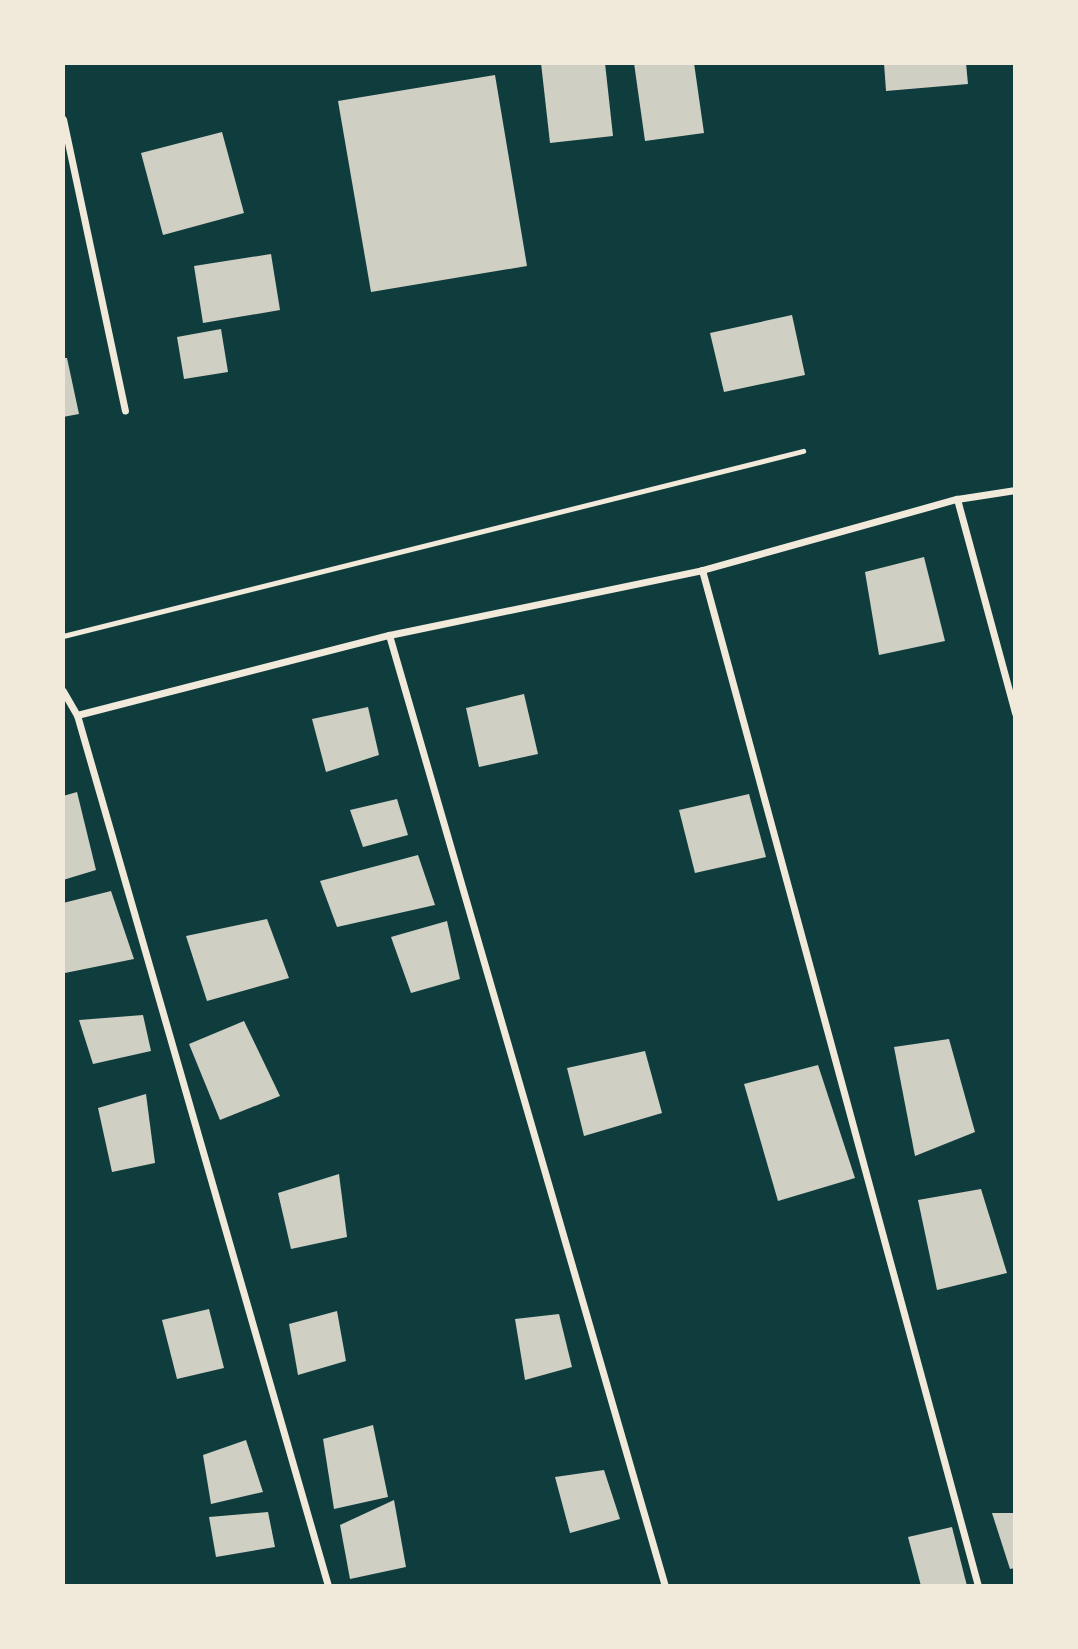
<!DOCTYPE html>
<style>
body{margin:0}
#map{position:relative;width:1078px;height:1649px;overflow:hidden;background:#0f3d3e;font-family:"Noto Sans",sans-serif}
div>[style]{position:absolute}
.building>*{inset:0;background:#cfcfc3}
.service>*{height:5px;margin:-2.5px;padding:0 2.5px;transform-origin:2.5px;border-radius:2.5px;background:#f1e9da}
.minor>*{height:7px;margin:-3.5px;padding:0 3.5px;transform-origin:3.5px;border-radius:3.5px;background:#f1e9da}
span{translate:-50% -50%;white-space:nowrap;text-align:center;line-height:1.15;-webkit-text-stroke:6px #f1e9da;paint-order:stroke}
.frame{position:absolute;inset:0;border:65px solid #f1e9da;pointer-events:none}
</style>
<div id="map">
<div class="building">
<div style="clip-path:polygon(541px 63px,605px 63px,613px 136px,550px 143px)"></div>
<div style="clip-path:polygon(634px 63px,694px 63px,704px 133px,645px 141px)"></div>
<div style="clip-path:polygon(884px 63px,966px 63px,968px 84px,886px 91px)"></div>
<div style="clip-path:polygon(495px 75px,527px 266px,371px 292px,338px 101px)"></div>
<div style="clip-path:polygon(222px 132px,244px 213px,163px 235px,141px 153px)"></div>
<div style="clip-path:polygon(271px 254px,280px 310px,203px 323px,194px 266px)"></div>
<div style="clip-path:polygon(792px 315px,805px 375px,724px 392px,710px 333px)"></div>
<div style="clip-path:polygon(221px 329px,228px 372px,184px 379px,177px 337px)"></div>
<div style="clip-path:polygon(63px 358px,67px 358px,79px 414px,63px 417px)"></div>
<div style="clip-path:polygon(924px 557px,945px 641px,879px 655px,865px 572px)"></div>
<div style="clip-path:polygon(524px 694px,538px 754px,479px 767px,466px 708px)"></div>
<div style="clip-path:polygon(368px 707px,379px 755px,326px 772px,312px 719px)"></div>
<div style="clip-path:polygon(77px 792px,96px 870px,63px 880px,63px 796px)"></div>
<div style="clip-path:polygon(749px 794px,766px 857px,695px 873px,679px 810px)"></div>
<div style="clip-path:polygon(397px 799px,408px 835px,363px 847px,350px 810px)"></div>
<div style="clip-path:polygon(418px 855px,435px 905px,337px 927px,320px 881px)"></div>
<div style="clip-path:polygon(111px 891px,134px 959px,65px 973px,63px 903px)"></div>
<div style="clip-path:polygon(267px 919px,289px 978px,207px 1001px,186px 936px)"></div>
<div style="clip-path:polygon(447px 921px,460px 979px,411px 993px,391px 937px)"></div>
<div style="clip-path:polygon(143px 1015px,151px 1051px,93px 1064px,79px 1020px)"></div>
<div style="clip-path:polygon(244px 1021px,280px 1096px,220px 1120px,189px 1044px)"></div>
<div style="clip-path:polygon(949px 1039px,975px 1132px,915px 1156px,894px 1047px)"></div>
<div style="clip-path:polygon(645px 1051px,662px 1113px,584px 1136px,567px 1068px)"></div>
<div style="clip-path:polygon(818px 1065px,855px 1178px,778px 1201px,744px 1084px)"></div>
<div style="clip-path:polygon(146px 1094px,155px 1163px,112px 1172px,98px 1108px)"></div>
<div style="clip-path:polygon(339px 1174px,347px 1237px,291px 1249px,278px 1193px)"></div>
<div style="clip-path:polygon(981px 1189px,1007px 1273px,937px 1290px,918px 1200px)"></div>
<div style="clip-path:polygon(209px 1309px,224px 1368px,177px 1379px,162px 1320px)"></div>
<div style="clip-path:polygon(337px 1311px,346px 1361px,298px 1375px,289px 1324px)"></div>
<div style="clip-path:polygon(559px 1314px,572px 1367px,525px 1380px,515px 1319px)"></div>
<div style="clip-path:polygon(373px 1425px,388px 1497px,334px 1509px,323px 1439px)"></div>
<div style="clip-path:polygon(246px 1440px,263px 1492px,211px 1504px,203px 1455px)"></div>
<div style="clip-path:polygon(604px 1470px,620px 1519px,570px 1533px,555px 1477px)"></div>
<div style="clip-path:polygon(394px 1500px,406px 1567px,350px 1579px,340px 1525px)"></div>
<div style="clip-path:polygon(268px 1512px,275px 1547px,216px 1557px,209px 1517px)"></div>
<div style="clip-path:polygon(992px 1513px,1015px 1513px,1015px 1568px,1010px 1569px)"></div>
<div style="clip-path:polygon(952px 1527px,967px 1586px,921px 1586px,908px 1537px)"></div>
</div>
<div class="service">
<div style="left:63px;top:636px;width:763px;rotate:-14.04deg"></div>
</div>
<div class="minor">
<div style="left:63px;top:119px;width:298px;rotate:78deg"></div>
<div style="left:957px;top:499px;width:222px;rotate:74.8deg"></div>
<div style="left:702px;top:570px;width:1053px;rotate:74.8deg"></div>
<div style="left:389px;top:635px;width:990px;rotate:73.82deg"></div>
<div style="left:63px;top:691px;width:28px;rotate:60deg"></div>
<div style="left:77px;top:715px;width:906px;rotate:73.92deg"></div>
<div style="left:77px;top:715px;width:322px;rotate:-14.4deg"></div>
<div style="left:389px;top:635px;width:320px;rotate:-11.7deg"></div>
<div style="left:702px;top:570px;width:265px;rotate:-15.6deg"></div>
<div style="left:957px;top:499px;width:59px;rotate:-8.8deg"></div>
</div>
<div class="frame"></div>
</div>
